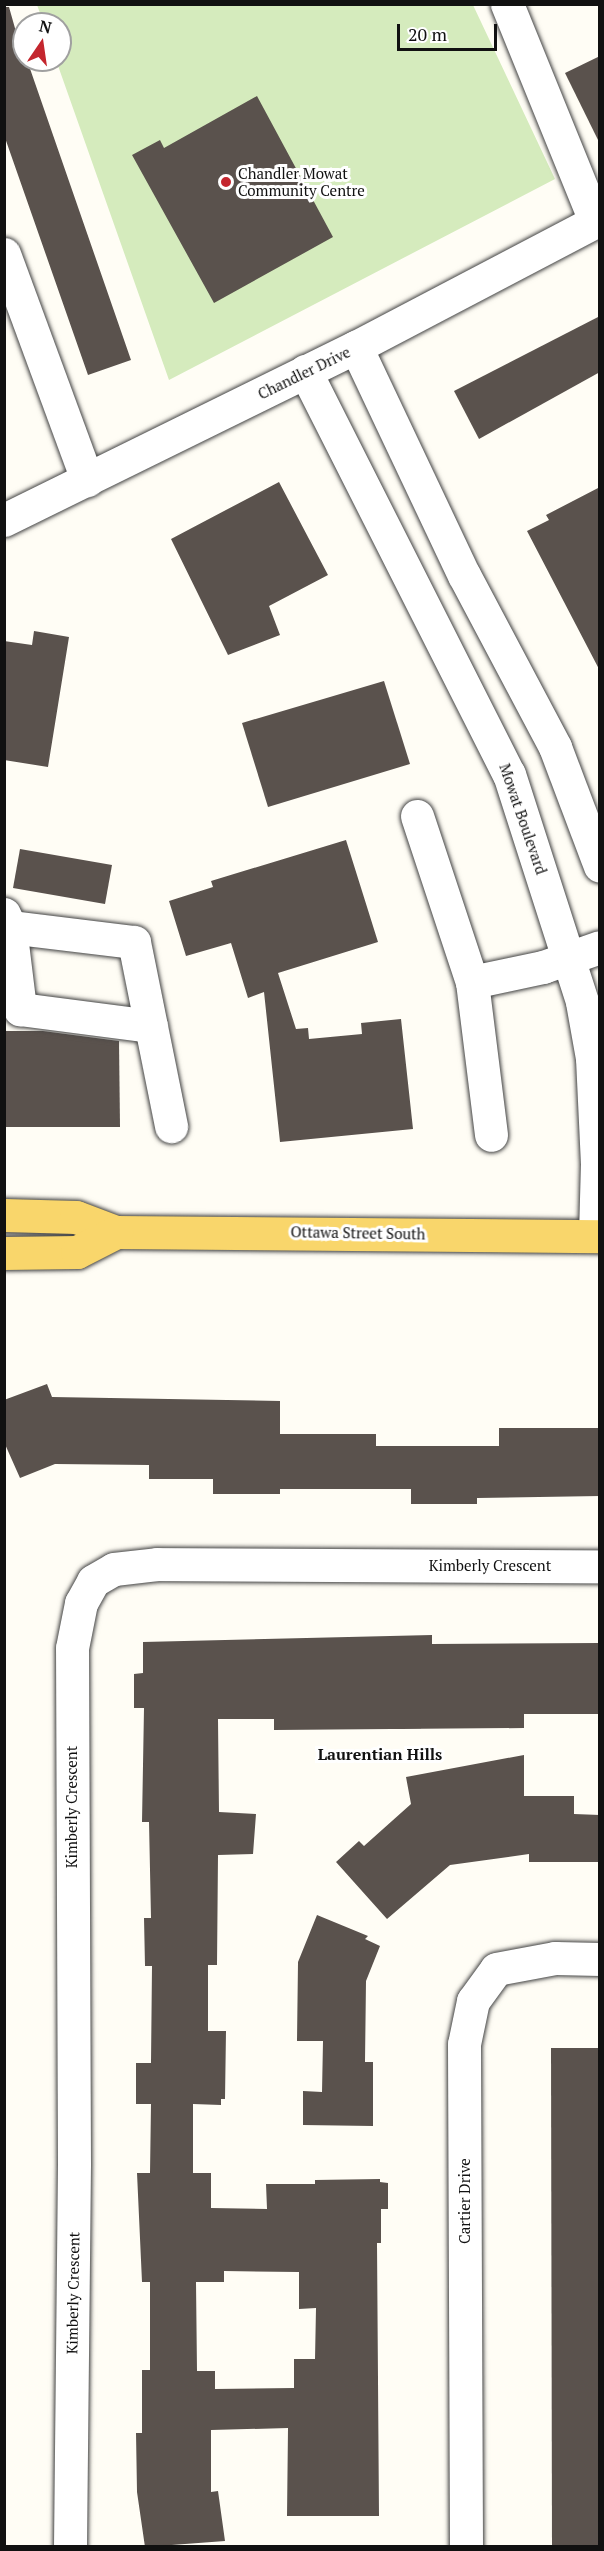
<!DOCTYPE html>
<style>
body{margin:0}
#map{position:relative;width:604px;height:2551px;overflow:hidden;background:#fffdf5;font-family:"PT Serif",serif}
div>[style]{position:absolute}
.green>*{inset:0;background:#d5ebbd}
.building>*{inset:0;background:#5a524d}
.roads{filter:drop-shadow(0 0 2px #444) drop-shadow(0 0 2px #444)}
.minor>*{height:33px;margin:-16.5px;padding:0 16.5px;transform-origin:16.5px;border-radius:16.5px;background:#fff}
.major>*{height:33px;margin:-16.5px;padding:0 16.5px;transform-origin:16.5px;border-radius:16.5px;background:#f9d66b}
.dots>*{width:16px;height:16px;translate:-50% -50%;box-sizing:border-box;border:3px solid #fff;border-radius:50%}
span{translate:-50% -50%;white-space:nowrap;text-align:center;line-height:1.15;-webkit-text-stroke:6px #fff;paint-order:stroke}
.poi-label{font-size:15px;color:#111}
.left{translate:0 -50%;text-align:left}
.street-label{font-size:15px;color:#111}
.neighbourhood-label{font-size:16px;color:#111;font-weight:700}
.frame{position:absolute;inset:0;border:6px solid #111;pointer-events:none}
.north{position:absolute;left:12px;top:12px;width:60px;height:60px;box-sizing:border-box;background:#fff;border:2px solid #a0a0a0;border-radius:50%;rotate:13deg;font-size:16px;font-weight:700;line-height:24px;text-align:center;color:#111}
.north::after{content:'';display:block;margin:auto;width:21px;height:27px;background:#c4262e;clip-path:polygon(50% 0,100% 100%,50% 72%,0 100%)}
.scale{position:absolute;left:397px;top:24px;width:100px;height:27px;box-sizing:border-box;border:3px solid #111;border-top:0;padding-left:8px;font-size:18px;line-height:21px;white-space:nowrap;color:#111;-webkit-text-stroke:4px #fff;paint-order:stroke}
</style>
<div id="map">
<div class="green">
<div style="clip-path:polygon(37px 5px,473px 5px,555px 179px,169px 380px,56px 60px,60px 60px,60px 24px,44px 24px)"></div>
</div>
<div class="building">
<div style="clip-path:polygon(4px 7px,9px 7px,24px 60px,27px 60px,131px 360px,88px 375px,4px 135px)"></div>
<div style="clip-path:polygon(600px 56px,600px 144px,565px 73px)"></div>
<div style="clip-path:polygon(257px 96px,333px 237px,214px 303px,132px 155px,160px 140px,164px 148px)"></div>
<div style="clip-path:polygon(600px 316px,600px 372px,479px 439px,454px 391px)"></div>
<div style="clip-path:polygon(279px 482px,328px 575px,269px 606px,280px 635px,228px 655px,171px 539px)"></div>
<div style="clip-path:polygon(600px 487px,600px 671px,527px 531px,549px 520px,546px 515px)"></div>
<div style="clip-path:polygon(34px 631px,69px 637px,48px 767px,4px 760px,4px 641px,32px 645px)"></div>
<div style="clip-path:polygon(384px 681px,410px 764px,268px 807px,242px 723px)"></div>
<div style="clip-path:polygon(346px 840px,378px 942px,278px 973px,296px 1029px,308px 1028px,309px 1039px,362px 1034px,361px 1023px,401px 1019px,413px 1129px,280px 1142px,264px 992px,248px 998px,231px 943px,186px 956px,169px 901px,213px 887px,211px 881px)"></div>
<div style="clip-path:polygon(20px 849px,112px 865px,105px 904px,13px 888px)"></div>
<div style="clip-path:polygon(4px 1031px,43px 1031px,119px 1041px,120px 1127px,4px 1127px)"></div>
<div style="clip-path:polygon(47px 1384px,52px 1397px,280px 1401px,280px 1434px,376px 1434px,376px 1446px,499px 1446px,499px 1428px,600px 1428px,600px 1496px,477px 1498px,477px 1504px,411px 1504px,411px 1489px,280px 1489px,280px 1494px,213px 1494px,213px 1479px,149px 1479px,149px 1465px,55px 1464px,20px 1478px,4px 1442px,4px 1400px)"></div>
<div style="clip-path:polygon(evenodd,432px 1635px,432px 1644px,600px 1643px,600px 1714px,524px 1714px,524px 1728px,274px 1730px,274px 1719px,218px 1719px,219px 1812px,256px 1814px,253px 1854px,218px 1855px,217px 1965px,208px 1965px,208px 2031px,226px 2031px,225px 2099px,221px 2099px,221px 2105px,193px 2104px,193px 2173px,211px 2173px,211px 2208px,267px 2209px,266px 2184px,315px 2184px,315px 2180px,380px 2179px,380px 2182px,388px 2183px,388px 2209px,381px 2209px,381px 2243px,377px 2243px,379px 2516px,287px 2516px,288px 2428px,211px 2430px,211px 2492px,218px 2491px,225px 2541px,145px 2547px,137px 2492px,136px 2433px,142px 2433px,142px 2370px,150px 2370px,150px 2282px,142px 2282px,137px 2173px,150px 2173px,151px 2104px,136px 2104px,136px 2063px,151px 2063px,152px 1966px,145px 1966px,144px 1918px,151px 1918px,149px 1822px,142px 1822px,144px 1708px,134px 1708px,134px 1674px,143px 1673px,143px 1642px,432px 1635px,224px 2271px,299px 2272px,299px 2309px,316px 2308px,315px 2359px,294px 2359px,294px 2388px,215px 2389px,215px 2371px,197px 2371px,196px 2282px,224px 2282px,224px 2271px)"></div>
<div style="clip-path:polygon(524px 1755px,524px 1796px,574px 1796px,574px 1814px,600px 1815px,600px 1862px,529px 1862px,529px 1854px,450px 1865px,387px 1919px,336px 1862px,359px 1841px,364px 1846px,411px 1804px,406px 1777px)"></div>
<div style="clip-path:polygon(317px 1915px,368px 1936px,365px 1939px,380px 1946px,366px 1981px,365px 2062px,373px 2062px,373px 2126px,303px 2125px,303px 2091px,322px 2092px,323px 2041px,297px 2041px,298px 1962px)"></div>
<div style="clip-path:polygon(551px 2048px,600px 2048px,600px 2547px,552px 2547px)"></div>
</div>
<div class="roads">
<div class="minor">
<div style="left:507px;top:4px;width:234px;rotate:67.9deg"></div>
<div style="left:4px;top:254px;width:241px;rotate:69.8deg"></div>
<div style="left:356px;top:347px;width:252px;rotate:64.7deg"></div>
<div style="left:464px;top:575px;width:195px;rotate:62.1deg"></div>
<div style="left:555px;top:747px;width:127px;rotate:69.3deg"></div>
<div style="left:305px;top:371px;width:452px;rotate:63.2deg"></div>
<div style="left:509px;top:774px;width:239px;rotate:72.2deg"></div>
<div style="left:582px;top:1002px;width:57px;rotate:79.9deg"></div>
<div style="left:592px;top:1058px;width:105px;rotate:87.3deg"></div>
<div style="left:597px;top:1163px;width:73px;rotate:91.6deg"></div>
<div style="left:4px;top:520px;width:392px;rotate:-26.2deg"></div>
<div style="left:356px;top:347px;width:276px;rotate:-27.7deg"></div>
<div style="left:417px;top:816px;width:175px;rotate:71.7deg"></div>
<div style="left:472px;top:982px;width:154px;rotate:82.9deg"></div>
<div style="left:4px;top:914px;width:14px;rotate:65deg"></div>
<div style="left:10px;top:927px;width:125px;rotate:6.9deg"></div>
<div style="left:134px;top:942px;width:188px;rotate:78.6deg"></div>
<div style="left:10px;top:927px;width:83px;rotate:83deg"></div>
<div style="left:20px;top:1009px;width:132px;rotate:7.4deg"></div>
<div style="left:472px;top:982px;width:73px;rotate:-11.9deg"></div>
<div style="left:543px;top:967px;width:60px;rotate:-19.3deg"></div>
<div style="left:70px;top:2546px;width:382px;rotate:-89.4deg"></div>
<div style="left:74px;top:2164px;width:516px;rotate:-90.22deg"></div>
<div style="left:72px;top:1648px;width:46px;rotate:-78.7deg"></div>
<div style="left:81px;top:1603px;width:25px;rotate:-61deg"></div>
<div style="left:93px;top:1581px;width:24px;rotate:-30deg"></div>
<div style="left:114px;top:1569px;width:43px;rotate:-6.6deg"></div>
<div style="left:157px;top:1564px;width:443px;rotate:0.3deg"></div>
<div style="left:466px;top:2546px;width:502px;rotate:-90.23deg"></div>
<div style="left:464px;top:2044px;width:44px;rotate:-78.2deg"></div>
<div style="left:473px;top:2001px;width:39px;rotate:-54deg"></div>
<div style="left:496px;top:1969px;width:60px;rotate:-10.6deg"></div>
<div style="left:555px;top:1958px;width:45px;rotate:1.3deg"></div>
</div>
<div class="major">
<div style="left:4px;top:1215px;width:72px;rotate:1.6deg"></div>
<div style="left:76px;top:1217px;width:43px;rotate:20.6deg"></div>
<div style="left:116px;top:1232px;width:484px;rotate:0.5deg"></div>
<div style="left:4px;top:1253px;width:73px;rotate:-0.8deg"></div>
<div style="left:77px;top:1252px;width:44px;rotate:-27.1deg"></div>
</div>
</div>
<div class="dots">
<div style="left:226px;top:182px;background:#c4262e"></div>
</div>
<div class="poi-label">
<span class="left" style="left:238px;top:182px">Chandler Mowat<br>Community Centre</span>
</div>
<div class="street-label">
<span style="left:304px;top:373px;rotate:-26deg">Chandler Drive</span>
<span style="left:523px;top:819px;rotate:71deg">Mowat Boulevard</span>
<span style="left:358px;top:1233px;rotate:1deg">Ottawa Street South</span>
<span style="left:490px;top:1566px">Kimberly Crescent</span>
<span style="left:72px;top:1807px;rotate:-90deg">Kimberly Crescent</span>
<span style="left:465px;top:2201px;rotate:-90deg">Cartier Drive</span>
<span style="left:73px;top:2293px;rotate:-89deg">Kimberly Crescent</span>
</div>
<div class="neighbourhood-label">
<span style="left:380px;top:1754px">Laurentian Hills</span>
</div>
<div class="frame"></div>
<div class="north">N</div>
<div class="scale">20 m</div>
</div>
